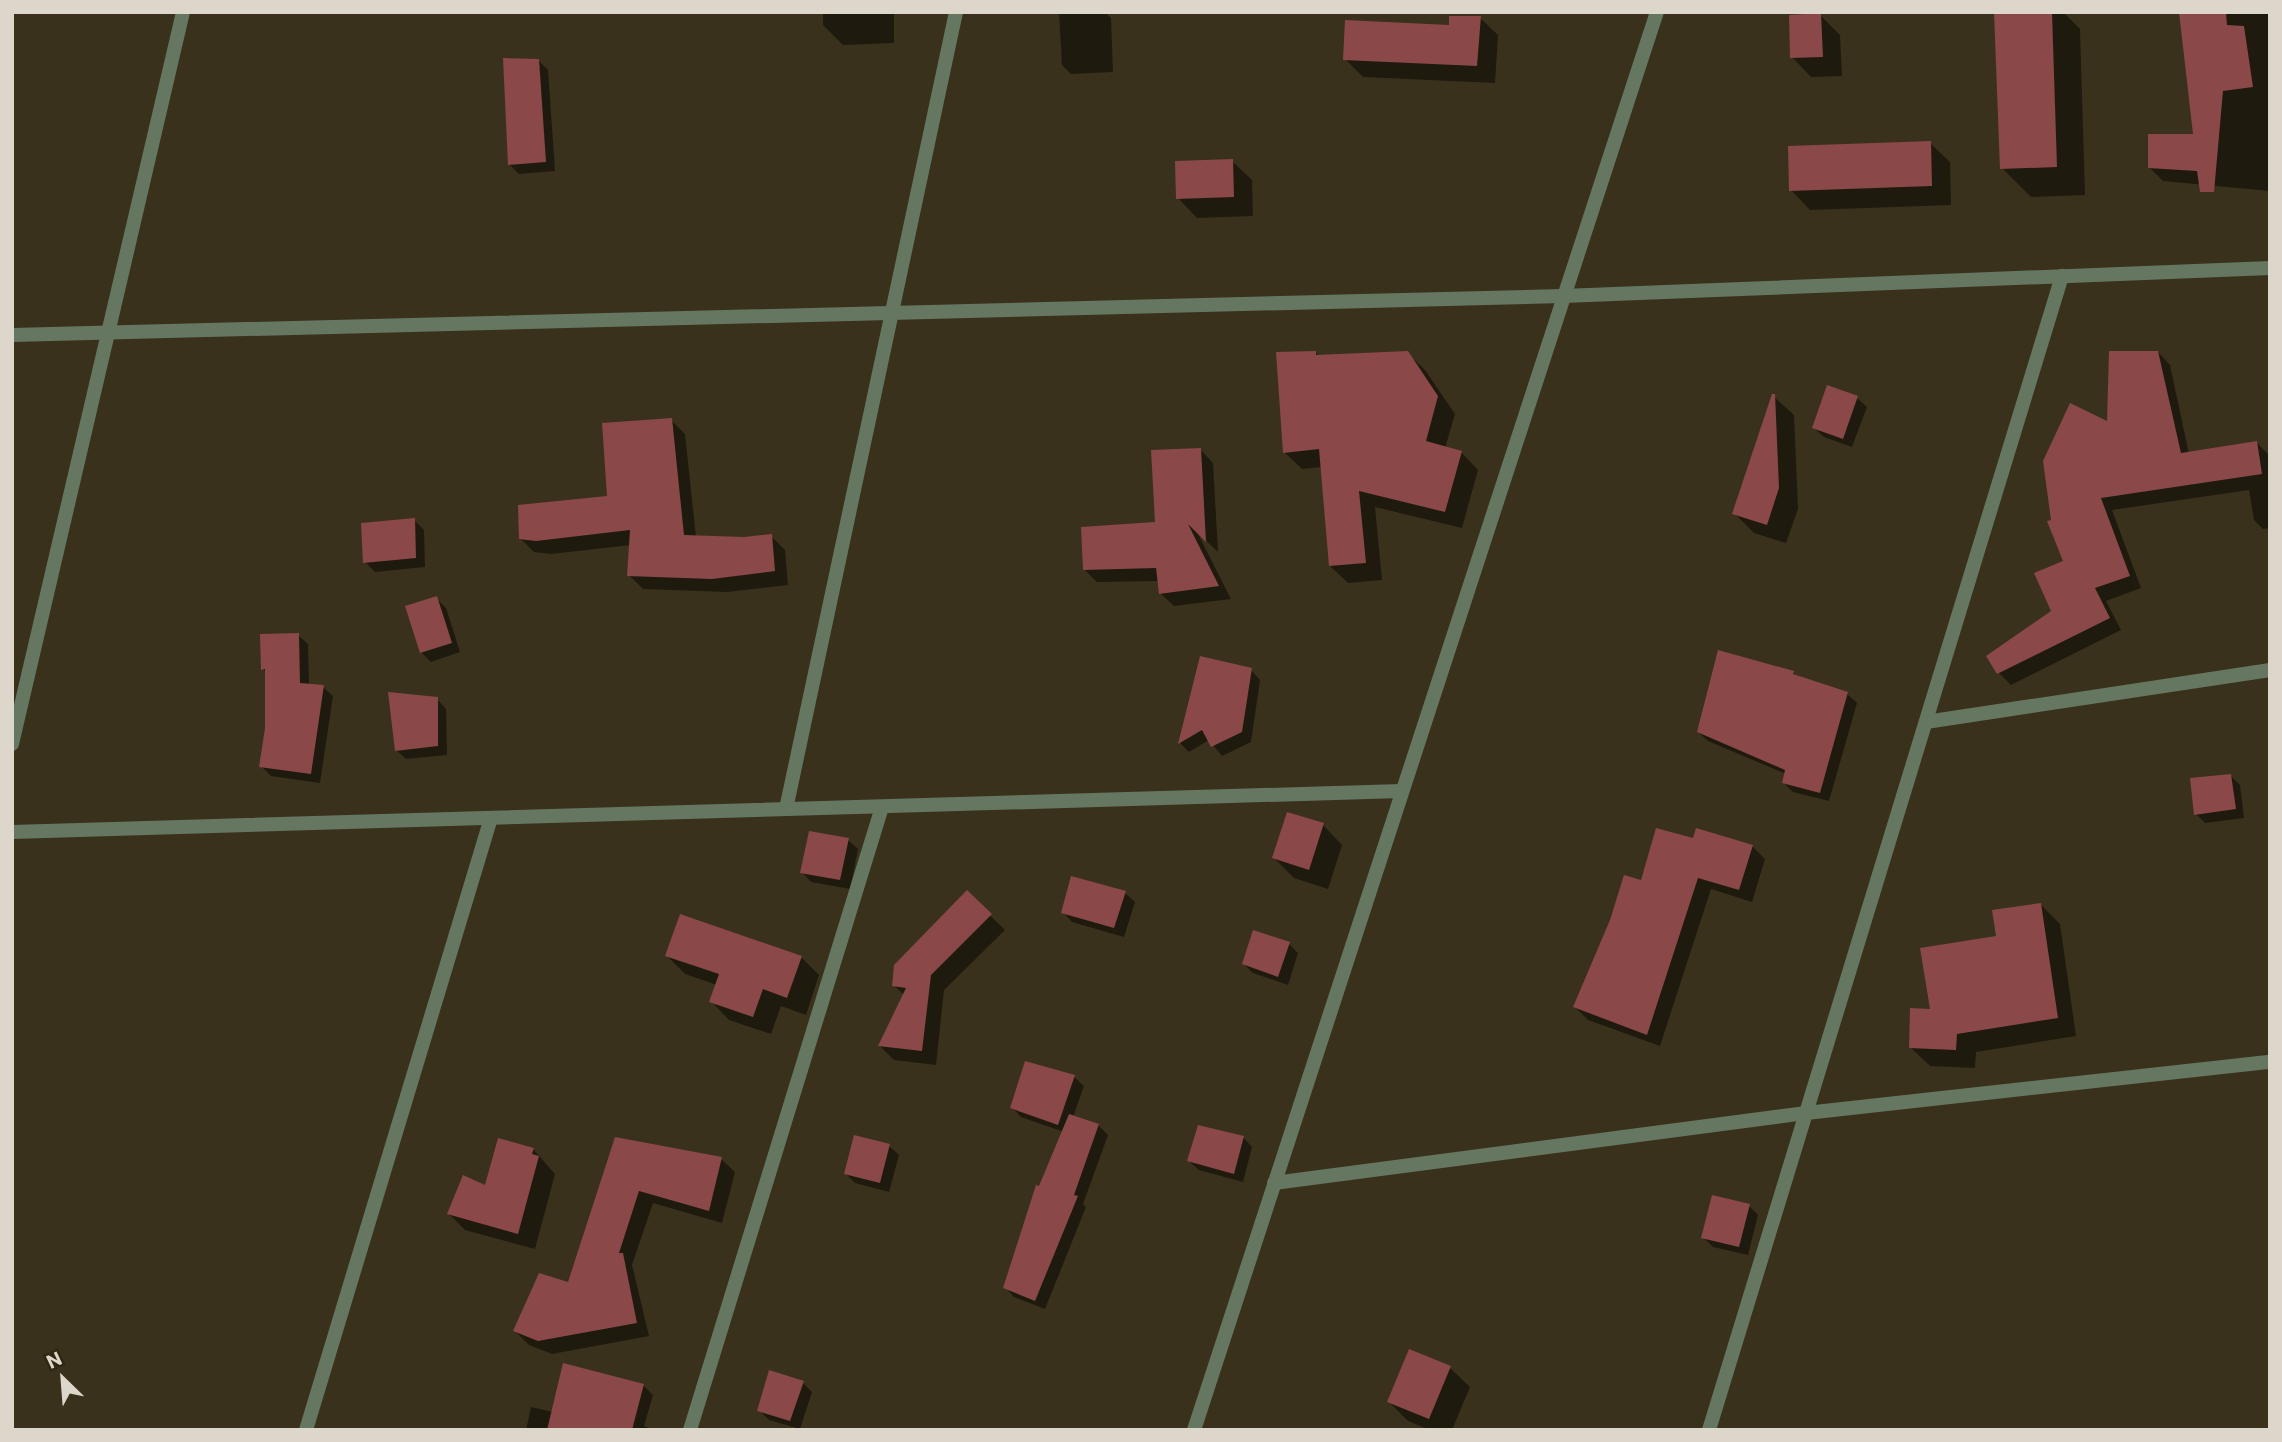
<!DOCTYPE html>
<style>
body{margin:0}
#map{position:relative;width:2282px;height:1442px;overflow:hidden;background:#3a311c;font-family:Commissioner,sans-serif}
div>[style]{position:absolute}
.shadow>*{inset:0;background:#0007}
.building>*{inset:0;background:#8a4848}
.street>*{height:14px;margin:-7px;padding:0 7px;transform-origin:7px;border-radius:7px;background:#667761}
span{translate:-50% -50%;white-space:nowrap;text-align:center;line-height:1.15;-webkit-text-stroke:5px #2f2713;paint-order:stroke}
.frame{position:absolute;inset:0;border:14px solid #dcd7ca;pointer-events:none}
.north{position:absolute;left:28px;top:1344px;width:70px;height:70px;-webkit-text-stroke:5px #2f2713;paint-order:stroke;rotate:335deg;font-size:19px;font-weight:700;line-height:28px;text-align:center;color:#dcd7ca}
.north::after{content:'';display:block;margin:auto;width:24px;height:32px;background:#dcd7ca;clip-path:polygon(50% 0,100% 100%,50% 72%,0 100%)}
</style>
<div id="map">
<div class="shadow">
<div style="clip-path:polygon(823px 12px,894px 12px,894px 43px,843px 45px,823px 25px)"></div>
<div style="clip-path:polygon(1059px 12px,1105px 12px,1111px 18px,1113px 72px,1071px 74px,1062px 65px)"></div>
<div style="clip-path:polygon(1996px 12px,2063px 12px,2080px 29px,2085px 195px,2031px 197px,2002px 168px)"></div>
<div style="clip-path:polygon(2181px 12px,2270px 12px,2270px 191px,2163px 181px,2150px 168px,2194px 136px)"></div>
<div style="clip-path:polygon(1820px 15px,1840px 35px,1842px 76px,1811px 77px,1792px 57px)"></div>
<div style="clip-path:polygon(1480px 18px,1498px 35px,1495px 83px,1363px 77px,1345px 59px)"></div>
<div style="clip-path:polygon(539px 61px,548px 70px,555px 171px,519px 174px,510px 165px)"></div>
<div style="clip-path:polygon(1930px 143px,1950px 162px,1951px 205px,1810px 210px,1791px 190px)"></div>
<div style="clip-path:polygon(1232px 161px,1252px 180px,1253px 216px,1197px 218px,1178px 198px)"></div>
<div style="clip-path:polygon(1315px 352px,1320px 357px,1407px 353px,1425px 370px,1455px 414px,1445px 448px,1461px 452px,1478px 470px,1462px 528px,1375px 507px,1382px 580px,1348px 583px,1330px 566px,1322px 467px,1302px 469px,1284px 452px)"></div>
<div style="clip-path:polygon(2158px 352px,2170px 365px,2189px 454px,2257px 443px,2269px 455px,2270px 528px,2263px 529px,2254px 520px,2249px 490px,2112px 510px,2141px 588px,2106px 601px,2121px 630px,2011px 685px,1998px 672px,2053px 612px,2065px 561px,2053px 521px,2108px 423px)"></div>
<div style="clip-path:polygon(1773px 396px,1794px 415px,1798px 509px,1786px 543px,1754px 533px,1734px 513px)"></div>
<div style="clip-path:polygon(1857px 398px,1867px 407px,1852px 447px,1824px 437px,1814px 428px)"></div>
<div style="clip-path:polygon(671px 420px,685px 434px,696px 537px,744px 539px,771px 536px,785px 550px,788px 585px,727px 592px,643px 589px,629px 575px,631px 545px,551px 554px,534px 552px,520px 538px,609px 498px)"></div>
<div style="clip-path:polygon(1200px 449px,1213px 463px,1218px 552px,1197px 532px,1231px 599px,1174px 606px,1160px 593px,1159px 581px,1097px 582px,1084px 569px,1157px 524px)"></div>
<div style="clip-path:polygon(414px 520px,424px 530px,425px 567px,375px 572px,365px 562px)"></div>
<div style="clip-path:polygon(436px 598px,446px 608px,460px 652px,431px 662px,421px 652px)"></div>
<div style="clip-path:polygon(298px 635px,308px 644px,309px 685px,323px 687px,333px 696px,320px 783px,271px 776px,261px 766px,267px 728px,267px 673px,263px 669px)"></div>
<div style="clip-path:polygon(1201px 658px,1251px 670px,1260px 680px,1251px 742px,1222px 756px,1209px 740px,1189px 752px,1180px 743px)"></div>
<div style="clip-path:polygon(1793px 673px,1798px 678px,1847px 694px,1857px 703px,1829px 801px,1793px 792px,1783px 782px,1786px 774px,1708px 741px,1698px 732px)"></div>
<div style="clip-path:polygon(437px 699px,446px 709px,447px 755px,406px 759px,396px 750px)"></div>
<div style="clip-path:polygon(2231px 776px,2240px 785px,2244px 818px,2205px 823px,2196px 814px)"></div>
<div style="clip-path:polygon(1323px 825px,1342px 845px,1328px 889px,1294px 878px,1274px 858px)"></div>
<div style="clip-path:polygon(848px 840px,858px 849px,850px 889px,811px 882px,802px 872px)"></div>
<div style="clip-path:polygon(1752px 846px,1765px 859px,1752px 902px,1711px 889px,1660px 1046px,1588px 1020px,1575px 1007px,1642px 883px)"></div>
<div style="clip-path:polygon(967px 893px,1005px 930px,944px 990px,936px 1065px,894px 1060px,880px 1046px,904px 995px,894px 985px)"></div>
<div style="clip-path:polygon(1125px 893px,1135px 902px,1124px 937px,1072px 922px,1063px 912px)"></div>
<div style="clip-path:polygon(2041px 905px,2060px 924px,2076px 1036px,1976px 1052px,1975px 1068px,1930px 1066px,1910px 1047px,1932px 1011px,1998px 938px)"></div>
<div style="clip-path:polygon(1289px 944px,1298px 953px,1288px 985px,1253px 973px,1244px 964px)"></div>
<div style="clip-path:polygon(667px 956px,801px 957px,819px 975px,806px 1015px,781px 1006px,771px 1034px,729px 1020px,711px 1001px,717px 985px,685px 974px)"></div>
<div style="clip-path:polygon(1026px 1063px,1074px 1077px,1084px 1086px,1073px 1117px,1098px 1125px,1108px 1135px,1083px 1204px,1086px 1207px,1045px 1309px,1014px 1297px,1005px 1287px,1064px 1132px,1021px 1117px,1012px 1107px)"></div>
<div style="clip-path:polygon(1243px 1137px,1252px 1147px,1243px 1182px,1199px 1170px,1189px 1161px)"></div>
<div style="clip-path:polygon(616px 1139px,721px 1159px,735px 1172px,722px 1223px,653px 1203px,632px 1265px,649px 1336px,552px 1354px,529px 1345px,515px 1331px,569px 1284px)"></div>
<div style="clip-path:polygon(889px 1146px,899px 1155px,889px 1192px,855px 1183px,846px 1174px)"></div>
<div style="clip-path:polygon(533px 1149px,555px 1174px,535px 1249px,465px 1230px,449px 1214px)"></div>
<div style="clip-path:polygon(1749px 1206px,1758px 1215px,1748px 1255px,1713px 1247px,1703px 1237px)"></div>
<div style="clip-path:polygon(1450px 1368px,1470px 1387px,1452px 1430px,1430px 1430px,1408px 1421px,1389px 1402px)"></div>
<div style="clip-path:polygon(803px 1383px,812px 1392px,800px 1429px,769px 1420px,759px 1410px)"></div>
<div style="clip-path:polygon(643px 1385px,653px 1395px,644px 1426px,653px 1430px,526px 1430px,531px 1407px,553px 1412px)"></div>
</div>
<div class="building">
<div style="clip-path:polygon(1994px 12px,2052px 12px,2057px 167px,2000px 169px)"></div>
<div style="clip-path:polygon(2179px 12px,2226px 12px,2227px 25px,2244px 26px,2253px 87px,2223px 91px,2214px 192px,2200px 192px,2197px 171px,2148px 168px,2148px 134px,2193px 134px)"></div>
<div style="clip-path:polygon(1821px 13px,1823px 57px,1790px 58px,1789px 15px)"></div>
<div style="clip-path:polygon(1449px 16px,1481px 16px,1477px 66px,1343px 60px,1345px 20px,1449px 25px)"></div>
<div style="clip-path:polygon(503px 58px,539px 59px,546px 162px,508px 165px)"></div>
<div style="clip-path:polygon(1931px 141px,1932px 186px,1789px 191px,1788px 146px)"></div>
<div style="clip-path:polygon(1233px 159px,1234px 197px,1176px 199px,1175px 161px)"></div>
<div style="clip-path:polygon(1316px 351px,1316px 355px,1408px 351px,1438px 396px,1426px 441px,1462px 451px,1445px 512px,1359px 491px,1366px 563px,1329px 566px,1319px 449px,1283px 453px,1276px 352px)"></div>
<div style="clip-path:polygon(2109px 351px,2158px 351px,2181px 453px,2257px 441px,2262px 474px,2101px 498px,2130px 576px,2095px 588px,2110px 618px,1997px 674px,1986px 656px,2051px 611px,2034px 573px,2063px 561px,2047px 521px,2051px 520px,2043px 461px,2070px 403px,2107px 421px)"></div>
<div style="clip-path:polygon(1827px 385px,1858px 396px,1843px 439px,1812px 428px)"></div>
<div style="clip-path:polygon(1772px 394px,1775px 394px,1779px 488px,1767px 525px,1732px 514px)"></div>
<div style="clip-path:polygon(672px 418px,684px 535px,744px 537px,772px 534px,775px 571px,712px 579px,627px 576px,630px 530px,536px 541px,519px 539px,518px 505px,607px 496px,602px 423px)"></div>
<div style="clip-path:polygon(1201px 448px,1206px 542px,1188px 524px,1219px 586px,1159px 594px,1156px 568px,1083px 570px,1081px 527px,1155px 522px,1151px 450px)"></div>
<div style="clip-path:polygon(415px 518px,416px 558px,363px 563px,361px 523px)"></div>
<div style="clip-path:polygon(437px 596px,452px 643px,420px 653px,405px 606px)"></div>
<div style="clip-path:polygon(299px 633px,300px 683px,324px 685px,311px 774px,259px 767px,265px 728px,265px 669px,261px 670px,260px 634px)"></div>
<div style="clip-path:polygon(1718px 650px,1794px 671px,1793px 674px,1848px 692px,1820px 793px,1782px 783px,1785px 770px,1697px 732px)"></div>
<div style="clip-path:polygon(1200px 656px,1252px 668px,1242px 732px,1211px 747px,1202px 730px,1178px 744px)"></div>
<div style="clip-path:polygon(388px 692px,438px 697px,438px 746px,395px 751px)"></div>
<div style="clip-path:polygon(2231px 774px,2236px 809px,2194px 815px,2190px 778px)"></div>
<div style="clip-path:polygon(1287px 812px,1324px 823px,1309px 870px,1272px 858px)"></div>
<div style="clip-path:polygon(1656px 828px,1693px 838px,1696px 828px,1753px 845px,1739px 890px,1698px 878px,1647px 1035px,1573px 1007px,1610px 920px,1624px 875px,1641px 880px)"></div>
<div style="clip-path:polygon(809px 831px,849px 838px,840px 880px,800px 873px)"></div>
<div style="clip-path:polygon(1071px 876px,1126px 891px,1114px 928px,1061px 913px)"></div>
<div style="clip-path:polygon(967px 890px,992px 914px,931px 975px,922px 1051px,878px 1046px,906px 988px,892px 986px,894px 965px)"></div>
<div style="clip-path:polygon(2041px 903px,2058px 1018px,1957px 1034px,1956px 1050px,1909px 1048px,1910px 1008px,1930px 1009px,1920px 948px,1996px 936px,1992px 910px)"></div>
<div style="clip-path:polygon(680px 914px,802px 956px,787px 998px,763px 989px,753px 1017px,709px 1002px,719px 974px,665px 956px)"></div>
<div style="clip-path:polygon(1253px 930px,1290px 942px,1278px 977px,1242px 964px)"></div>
<div style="clip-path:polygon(1025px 1061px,1075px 1075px,1058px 1125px,1010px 1108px)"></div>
<div style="clip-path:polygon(1069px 1114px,1099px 1124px,1074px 1195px,1078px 1196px,1035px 1301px,1003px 1288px,1036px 1185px,1039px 1186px)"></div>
<div style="clip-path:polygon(1198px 1125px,1244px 1136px,1234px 1174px,1187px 1161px)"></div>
<div style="clip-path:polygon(854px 1135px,890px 1144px,880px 1183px,844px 1174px)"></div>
<div style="clip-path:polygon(615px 1137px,722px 1157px,709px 1211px,639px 1191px,619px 1253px,623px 1253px,637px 1323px,538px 1341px,513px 1331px,539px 1273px,568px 1282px)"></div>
<div style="clip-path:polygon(498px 1138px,534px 1148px,532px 1154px,539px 1156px,518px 1234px,447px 1214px,463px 1175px,485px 1185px)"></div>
<div style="clip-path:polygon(1712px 1195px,1750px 1204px,1739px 1247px,1701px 1238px)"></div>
<div style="clip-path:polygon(1409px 1349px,1451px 1366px,1429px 1419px,1387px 1402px)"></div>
<div style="clip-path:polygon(563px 1363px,644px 1384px,632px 1430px,547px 1430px)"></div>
<div style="clip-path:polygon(769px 1370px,804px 1381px,790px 1421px,757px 1411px)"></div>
</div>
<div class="street">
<div style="left:12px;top:335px;width:1551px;rotate:-1.44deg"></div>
<div style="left:1563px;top:296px;width:708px;rotate:-2.27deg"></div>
<div style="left:1926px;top:722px;width:348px;rotate:-8.6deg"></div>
<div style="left:12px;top:744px;width:752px;rotate:-76.85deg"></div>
<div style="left:786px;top:809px;width:815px;rotate:-77.96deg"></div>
<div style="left:12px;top:832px;width:1390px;rotate:-1.69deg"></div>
<div style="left:1274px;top:1183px;width:537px;rotate:-7.5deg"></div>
<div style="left:1806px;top:1113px;width:467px;rotate:-6.3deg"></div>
<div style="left:306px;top:1430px;width:639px;rotate:-73.18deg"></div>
<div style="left:690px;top:1430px;width:652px;rotate:-72.87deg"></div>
<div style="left:1194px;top:1430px;width:1492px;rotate:-71.92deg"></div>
<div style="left:1709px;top:1430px;width:1207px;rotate:-72.99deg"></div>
</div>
<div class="frame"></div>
<div class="north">N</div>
</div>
